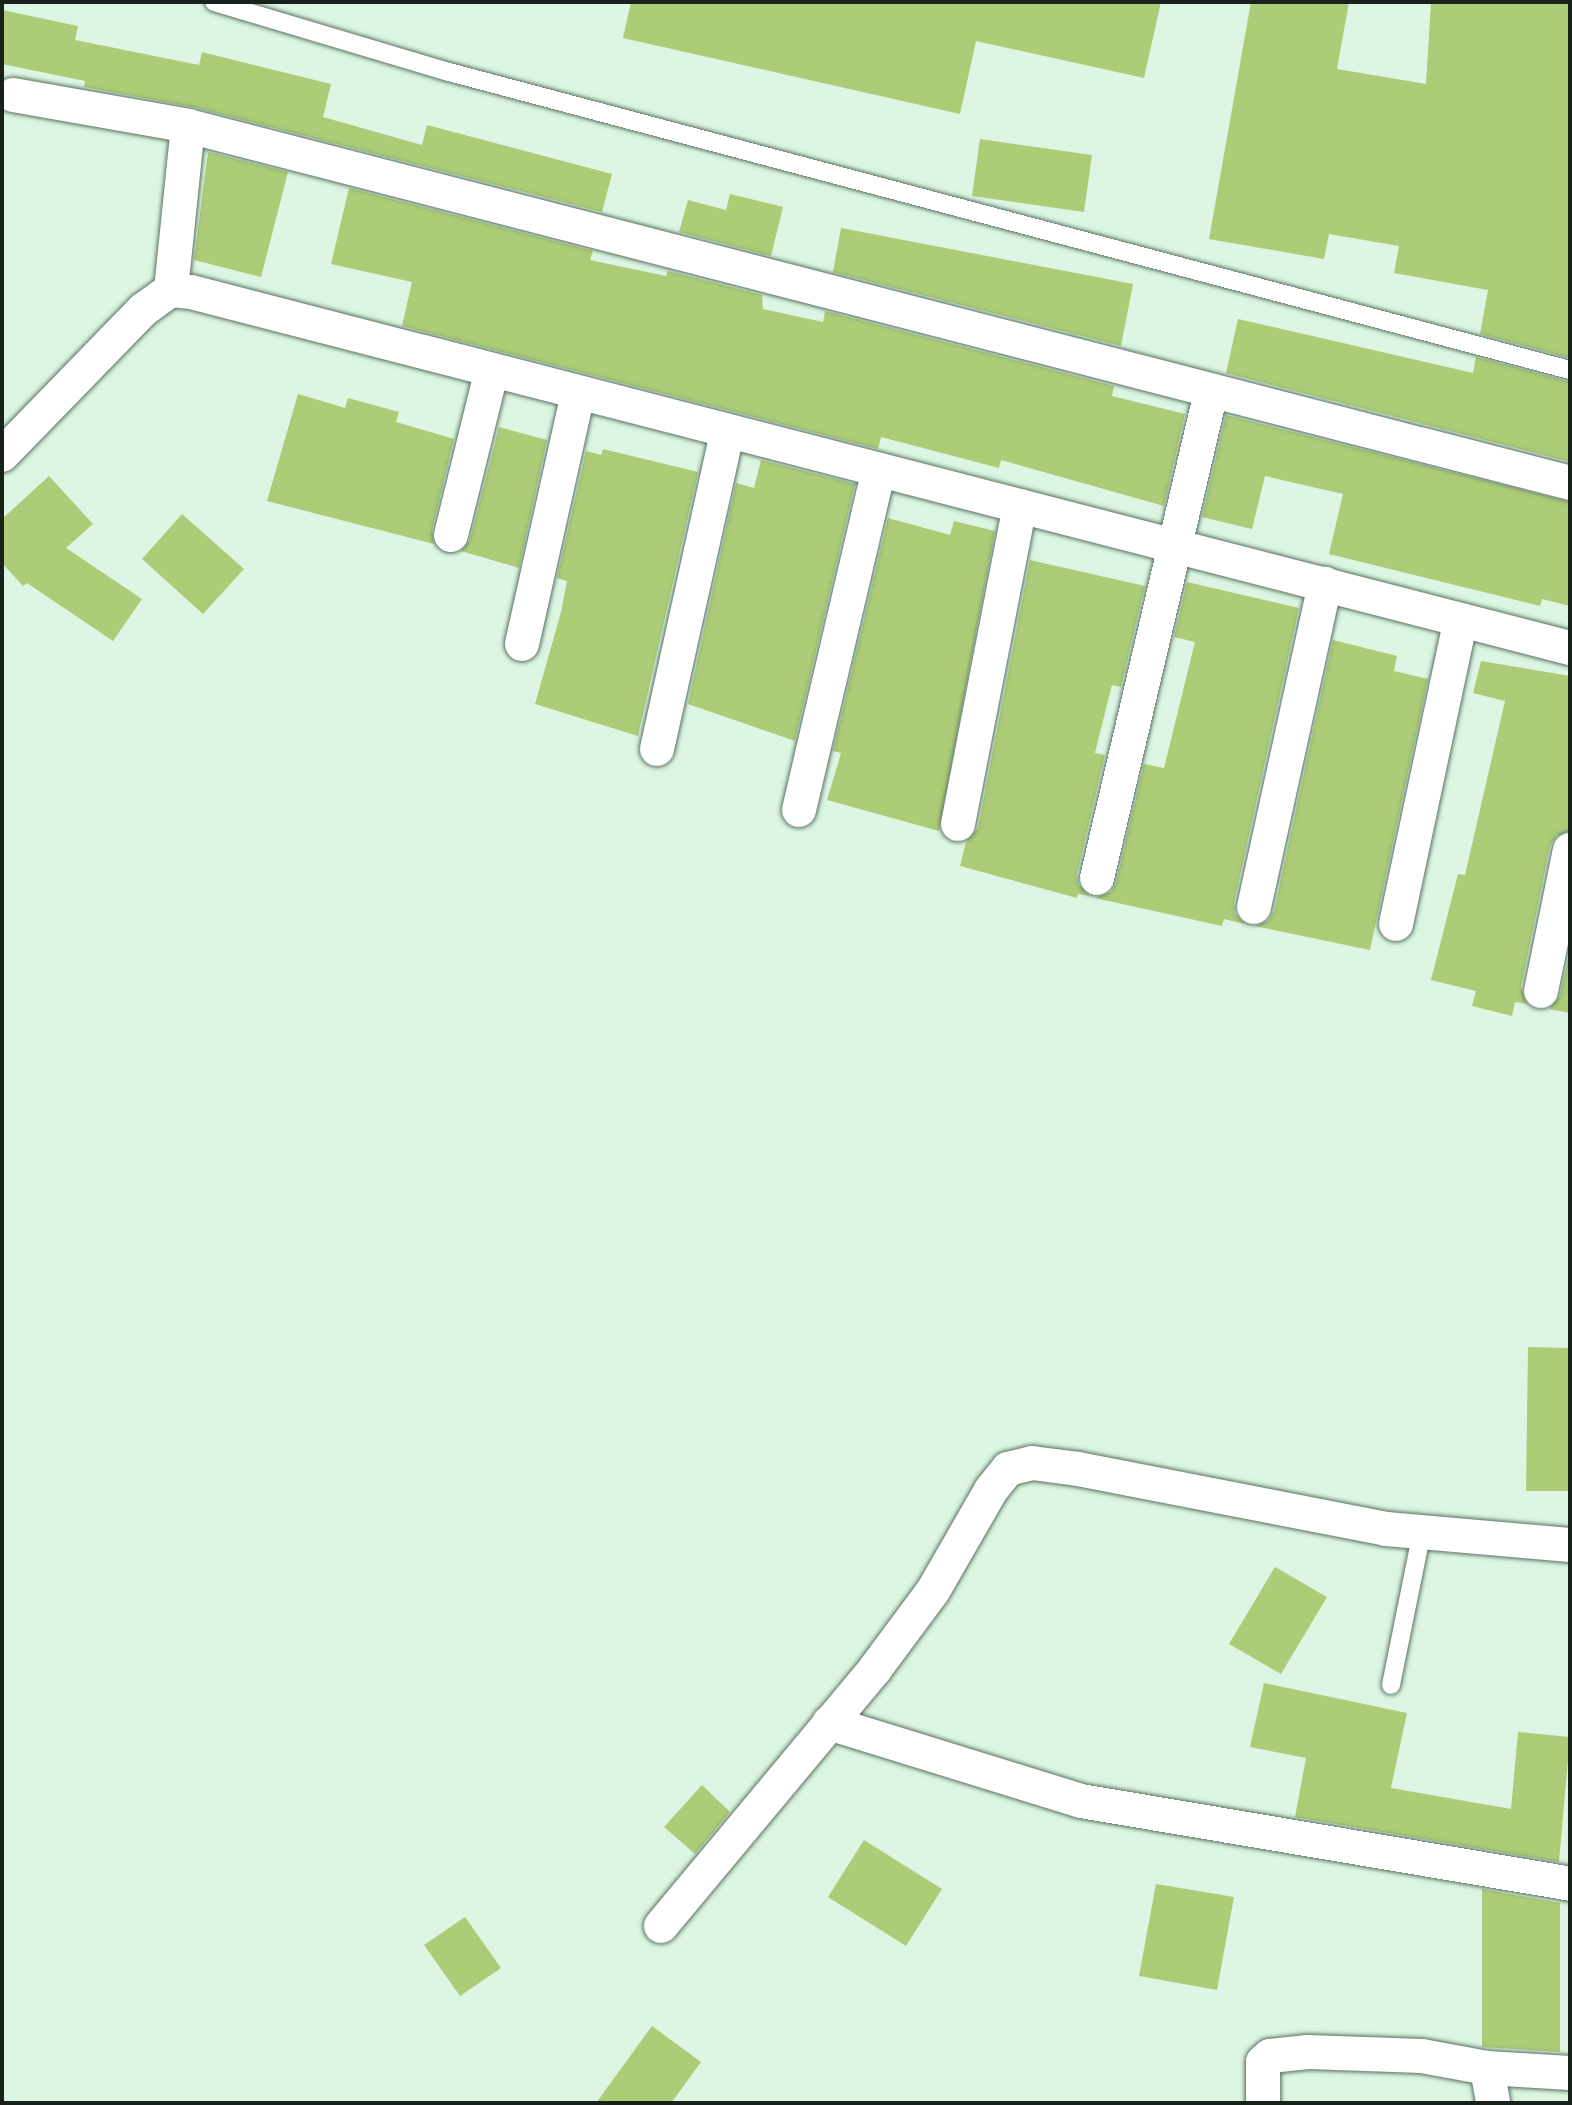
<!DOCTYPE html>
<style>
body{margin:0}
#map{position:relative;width:1572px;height:2105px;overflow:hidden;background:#dcf6e3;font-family:"IBM Plex Serif",serif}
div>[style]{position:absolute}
.building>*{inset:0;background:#accc77}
.roads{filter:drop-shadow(0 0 2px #5a7261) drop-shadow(0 0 2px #5a7261)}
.service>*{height:18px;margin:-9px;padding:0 9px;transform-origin:9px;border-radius:9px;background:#fff}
.minor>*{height:34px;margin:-17px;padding:0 17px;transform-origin:17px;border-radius:17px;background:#fff}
span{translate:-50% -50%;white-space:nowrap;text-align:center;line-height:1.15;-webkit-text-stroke:6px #fff;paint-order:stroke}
.frame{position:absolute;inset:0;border:4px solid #18221b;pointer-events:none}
</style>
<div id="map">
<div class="building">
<div style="clip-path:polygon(631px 2px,1161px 2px,1144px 78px,976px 41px,960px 114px,623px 38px)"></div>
<div style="clip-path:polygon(1251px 2px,1349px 2px,1337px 69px,1426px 84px,1431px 2px,1570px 2px,1570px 358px,1480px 334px,1488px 290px,1394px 273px,1399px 246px,1329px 234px,1324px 259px,1209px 239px)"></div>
<div style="clip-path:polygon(2px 10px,78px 26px,75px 40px,199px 65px,202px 52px,331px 84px,323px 117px,422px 145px,427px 125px,612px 174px,602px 212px,193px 107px,84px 87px,85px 81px,2px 64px)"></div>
<div style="clip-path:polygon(980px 139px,1092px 155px,1084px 212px,972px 196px)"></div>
<div style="clip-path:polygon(208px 152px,288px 172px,261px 277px,194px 260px)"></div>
<div style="clip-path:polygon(349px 188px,593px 251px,590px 260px,666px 276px,668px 271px,762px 295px,763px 309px,823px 322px,825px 311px,1114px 386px,1112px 396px,1185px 414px,1164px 506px,1001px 460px,999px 468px,881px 437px,878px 449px,402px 326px,412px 282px,331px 264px)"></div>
<div style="clip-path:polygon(730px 194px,783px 207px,771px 256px,679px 232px,688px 200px,726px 210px)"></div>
<div style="clip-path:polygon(841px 228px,1133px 284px,1121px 346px,833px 272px)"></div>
<div style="clip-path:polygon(1238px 319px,1473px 373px,1476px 357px,1570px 382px,1570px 462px,1226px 373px)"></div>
<div style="clip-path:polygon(298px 394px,345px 408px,348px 398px,399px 412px,396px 422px,454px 439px,432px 530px,434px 544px,267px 501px)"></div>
<div style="clip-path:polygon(1226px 415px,1570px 502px,1570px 606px,1542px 599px,1540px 606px,1329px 554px,1343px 494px,1265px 476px,1252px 529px,1202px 517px)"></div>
<div style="clip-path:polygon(499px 427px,547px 440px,519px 568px,461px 551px,470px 540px)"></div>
<div style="clip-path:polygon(603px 449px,698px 472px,638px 736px,535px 704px,561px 612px,567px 581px,557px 578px,586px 451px,601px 455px)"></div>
<div style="clip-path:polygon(761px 460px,855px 484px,795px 741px,688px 704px,736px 483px,754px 488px)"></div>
<div style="clip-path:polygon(49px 476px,93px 524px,66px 548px,142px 599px,113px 641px,27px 583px,23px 586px,2px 563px,2px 519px)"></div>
<div style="clip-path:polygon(182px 514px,244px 569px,203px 614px,142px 559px)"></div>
<div style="clip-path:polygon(888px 518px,950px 535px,954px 521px,995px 531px,939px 831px,827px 800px,841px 753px,833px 751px)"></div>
<div style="clip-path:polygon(1030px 560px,1145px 586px,1121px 687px,1112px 685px,1095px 753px,1105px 755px,1077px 874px,1078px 884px,1090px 896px,1078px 894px,1077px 898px,960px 866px,966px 842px,978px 828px)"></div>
<div style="clip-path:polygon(1187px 582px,1299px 608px,1234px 903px,1235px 914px,1245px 924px,1224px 919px,1222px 926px,1095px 898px,1111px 892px,1116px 883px,1144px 764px,1164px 768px,1195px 642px,1174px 637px)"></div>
<div style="clip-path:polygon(1333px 640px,1397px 656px,1394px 671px,1428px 679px,1370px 950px,1255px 926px,1268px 921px,1274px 911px)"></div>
<div style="clip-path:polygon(1481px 661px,1570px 676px,1570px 831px,1556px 836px,1550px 846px,1521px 987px,1527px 1004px,1515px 1002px,1512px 1016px,1472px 1006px,1476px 991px,1431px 980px,1458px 874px,1465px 875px,1505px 701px,1473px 693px)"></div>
<div style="clip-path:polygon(1570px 949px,1570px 1013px,1549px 1009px,1560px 996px)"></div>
<div style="clip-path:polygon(1528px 1347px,1570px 1348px,1570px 1491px,1526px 1491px)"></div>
<div style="clip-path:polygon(1275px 1567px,1327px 1597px,1281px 1674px,1229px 1644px)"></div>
<div style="clip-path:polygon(1264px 1683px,1407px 1713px,1391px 1788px,1511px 1809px,1518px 1732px,1570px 1737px,1559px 1862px,1295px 1817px,1306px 1758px,1250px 1747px)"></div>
<div style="clip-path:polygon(702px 1785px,730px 1812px,695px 1854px,664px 1827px)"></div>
<div style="clip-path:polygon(864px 1840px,942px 1889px,906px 1946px,828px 1897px)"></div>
<div style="clip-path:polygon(1156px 1884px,1234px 1897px,1217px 1990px,1139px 1976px)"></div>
<div style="clip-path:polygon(1482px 1889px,1560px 1903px,1560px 2052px,1482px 2047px)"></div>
<div style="clip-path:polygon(465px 1917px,501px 1968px,460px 1996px,424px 1945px)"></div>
<div style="clip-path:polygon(652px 2026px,701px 2062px,671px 2103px,596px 2103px)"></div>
</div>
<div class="roads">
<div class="service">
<div style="left:214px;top:2px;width:245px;rotate:16.6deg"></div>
<div style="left:449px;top:72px;width:1160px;rotate:14.89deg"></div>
<div style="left:1391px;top:1685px;width:157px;rotate:-78.6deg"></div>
</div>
<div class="minor">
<div style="left:13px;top:95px;width:178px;rotate:10deg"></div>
<div style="left:171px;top:290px;width:165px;rotate:-84.1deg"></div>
<div style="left:188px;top:126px;width:1427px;rotate:14.48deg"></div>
<div style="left:2px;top:455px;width:202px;rotate:-45.8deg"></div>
<div style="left:143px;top:310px;width:34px;rotate:-36deg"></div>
<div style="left:171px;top:290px;width:20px;rotate:6deg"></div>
<div style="left:191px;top:292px;width:1424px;rotate:14.48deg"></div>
<div style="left:451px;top:535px;width:167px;rotate:-76.1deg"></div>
<div style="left:522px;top:644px;width:256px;rotate:-77.4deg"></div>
<div style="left:657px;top:749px;width:324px;rotate:-77.5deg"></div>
<div style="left:799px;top:810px;width:349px;rotate:-76.8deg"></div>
<div style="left:958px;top:824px;width:324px;rotate:-79deg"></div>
<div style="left:1097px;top:878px;width:499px;rotate:-76.8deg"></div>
<div style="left:1254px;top:907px;width:331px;rotate:-77.6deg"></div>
<div style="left:1396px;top:924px;width:308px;rotate:-78deg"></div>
<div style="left:1541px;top:991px;width:144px;rotate:-78.4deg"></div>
<div style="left:829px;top:1723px;width:264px;rotate:17.2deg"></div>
<div style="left:1081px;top:1801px;width:496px;rotate:9.6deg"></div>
<div style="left:661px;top:1926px;width:334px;rotate:-50.2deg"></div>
<div style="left:875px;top:1669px;width:97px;rotate:-53.4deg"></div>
<div style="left:933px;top:1591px;width:116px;rotate:-60.1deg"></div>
<div style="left:991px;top:1490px;width:27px;rotate:-51deg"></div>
<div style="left:1008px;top:1469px;width:25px;rotate:-14deg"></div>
<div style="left:1032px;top:1463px;width:46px;rotate:7.4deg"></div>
<div style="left:1078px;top:1469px;width:314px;rotate:11deg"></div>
<div style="left:1386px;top:1529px;width:185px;rotate:5deg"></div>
<div style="left:1487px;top:2068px;width:36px;rotate:80deg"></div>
<div style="left:1263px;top:2103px;width:41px;rotate:-90deg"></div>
<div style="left:1263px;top:2062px;width:9px;rotate:-41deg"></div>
<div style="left:1270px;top:2056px;width:38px;rotate:-6deg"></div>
<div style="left:1308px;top:2052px;width:114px;rotate:2deg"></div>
<div style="left:1422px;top:2056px;width:66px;rotate:10.5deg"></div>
<div style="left:1487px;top:2068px;width:83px;rotate:3.4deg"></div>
</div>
</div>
<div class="frame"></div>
</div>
